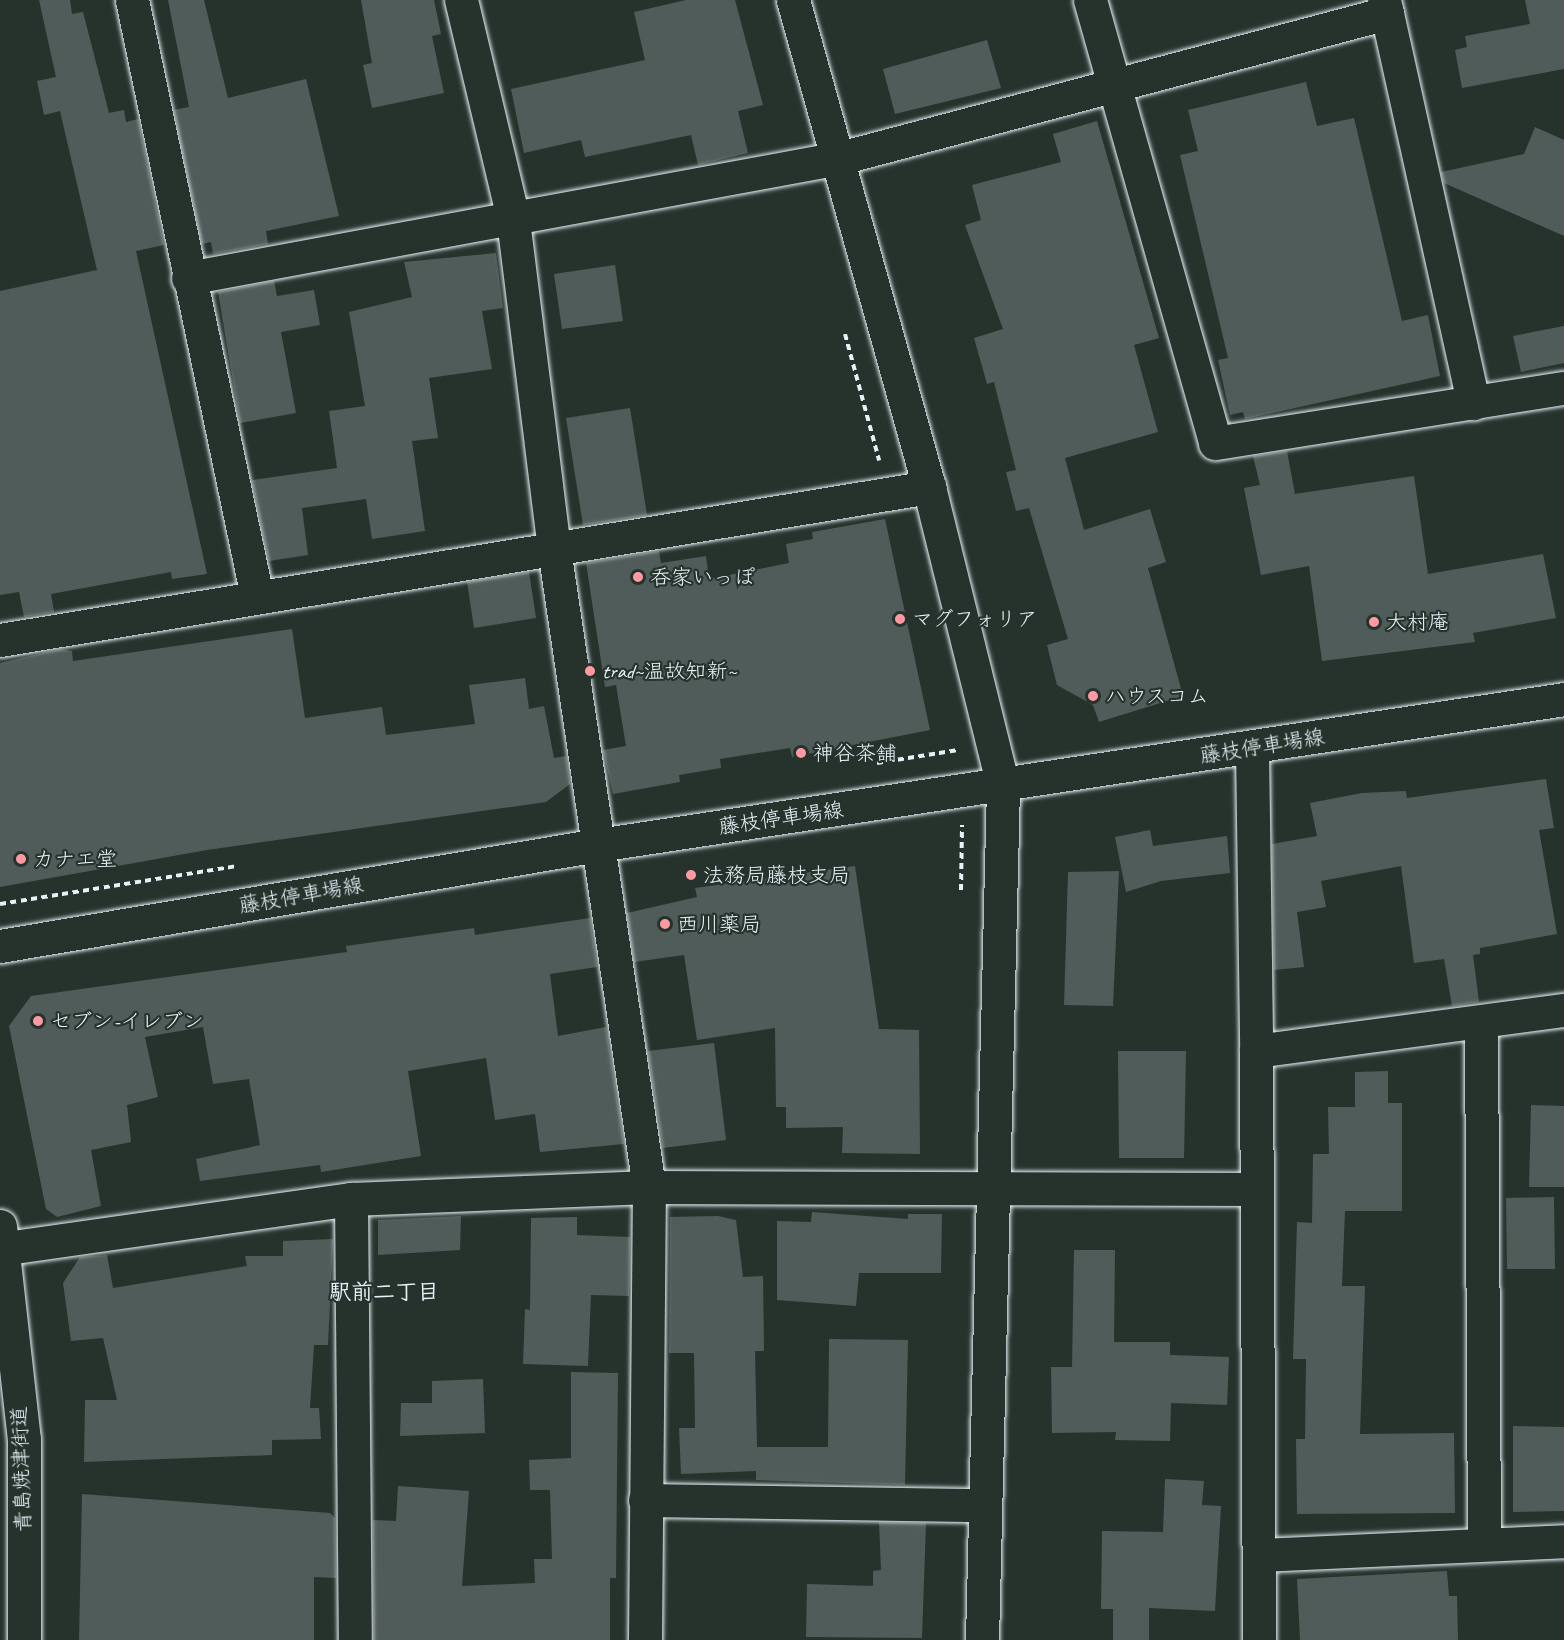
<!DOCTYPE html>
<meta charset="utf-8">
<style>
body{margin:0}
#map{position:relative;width:1564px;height:1640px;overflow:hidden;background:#26332d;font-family:Caveat,"Klee One",sans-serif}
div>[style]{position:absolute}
.building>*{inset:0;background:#505c59}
.path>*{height:4px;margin-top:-2px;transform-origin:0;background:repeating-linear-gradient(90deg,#e8f1f8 0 6px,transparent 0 10.5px)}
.roads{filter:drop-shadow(0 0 2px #e8f1f8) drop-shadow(0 0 2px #e8f1f8)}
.street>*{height:33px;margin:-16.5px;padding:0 16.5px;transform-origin:16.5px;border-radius:16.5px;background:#26332d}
.secondary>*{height:33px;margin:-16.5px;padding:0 16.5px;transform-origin:16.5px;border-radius:16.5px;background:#26332d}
.dots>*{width:16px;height:16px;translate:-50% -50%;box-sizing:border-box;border:3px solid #26332d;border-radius:50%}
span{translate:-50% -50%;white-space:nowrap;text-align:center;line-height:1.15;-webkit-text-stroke:4.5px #26332d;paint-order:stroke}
.poi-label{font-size:21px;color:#e8f1f8}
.left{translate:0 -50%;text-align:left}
.street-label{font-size:21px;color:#e8f1f8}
.neighbourhood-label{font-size:22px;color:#e8f1f8;font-weight:700}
</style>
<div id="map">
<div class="building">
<div style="clip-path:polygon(39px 0,70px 0,72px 14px,83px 12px,109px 113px,124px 110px,126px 122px,138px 119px,164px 245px,136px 251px,207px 574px,172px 579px,171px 572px,51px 594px,54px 612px,24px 617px,19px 592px,0 595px,0 291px,97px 270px,60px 111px,44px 115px,37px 81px,56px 77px)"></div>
<div style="clip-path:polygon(168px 0,204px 0,228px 98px,306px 79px,339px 216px,266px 231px,268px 244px,213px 254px,211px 242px,202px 244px,174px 110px,189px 107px)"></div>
<div style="clip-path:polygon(361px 0,434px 0,441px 34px,432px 36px,444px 93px,372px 108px,363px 65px,372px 63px)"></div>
<div style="clip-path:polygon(686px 0,735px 0,763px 105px,738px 111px,748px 153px,698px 165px,691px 135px,585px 157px,581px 140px,524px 153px,511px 89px,645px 60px,634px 12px)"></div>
<div style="clip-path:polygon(1525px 0,1564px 0,1564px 69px,1462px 88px,1455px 50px,1467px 47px,1465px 36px,1530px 24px)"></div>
<div style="clip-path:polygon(987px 40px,1001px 88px,895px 114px,883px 69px)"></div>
<div style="clip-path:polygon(1306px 82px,1317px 126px,1354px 118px,1402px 321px,1428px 315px,1440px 376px,1245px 419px,1243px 412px,1230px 415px,1218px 360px,1228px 358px,1180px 155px,1198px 151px,1188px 110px)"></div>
<div style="clip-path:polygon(1097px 121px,1159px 338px,1134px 345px,1158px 432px,1065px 458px,1084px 530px,1150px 509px,1166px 562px,1148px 568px,1183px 696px,1099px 722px,1093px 705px,1057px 685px,1047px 645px,1068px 639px,1029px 508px,1016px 511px,1006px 472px,1016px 470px,994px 382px,987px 384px,974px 338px,1003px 329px,965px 225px,981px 220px,972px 185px,1061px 162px,1053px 134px)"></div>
<div style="clip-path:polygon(1535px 127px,1564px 140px,1564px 236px,1444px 183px,1441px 172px,1524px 154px)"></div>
<div style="clip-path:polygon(496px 253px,503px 308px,482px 311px,492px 369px,429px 378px,438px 438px,412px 441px,425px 531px,372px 539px,366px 499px,302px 508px,308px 555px,269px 561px,252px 480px,337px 468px,329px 411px,365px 406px,349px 312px,412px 297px,404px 262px)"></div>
<div style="clip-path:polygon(615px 265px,623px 321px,562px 329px,554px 274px)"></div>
<div style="clip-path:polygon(274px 281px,277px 296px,314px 290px,320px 325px,281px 332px,296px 413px,240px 423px,218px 292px)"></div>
<div style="clip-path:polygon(1564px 326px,1564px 363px,1521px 372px,1513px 336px)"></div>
<div style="clip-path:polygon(630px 408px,647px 515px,583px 525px,566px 418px)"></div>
<div style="clip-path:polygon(1287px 451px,1295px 494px,1414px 476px,1428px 574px,1543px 554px,1556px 618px,1473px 633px,1475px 642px,1322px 661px,1309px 566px,1261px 575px,1244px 488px,1260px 485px,1253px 456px)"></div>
<div style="clip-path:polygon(885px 519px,930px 730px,792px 757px,790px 748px,720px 759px,721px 768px,679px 775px,680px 782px,613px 794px,603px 750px,626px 746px,616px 685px,605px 687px,586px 563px,652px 552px,659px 551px,661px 563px,706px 556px,709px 579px,789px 563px,786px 544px,813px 539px,812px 532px)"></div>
<div style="clip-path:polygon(529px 572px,536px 618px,474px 628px,467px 582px)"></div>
<div style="clip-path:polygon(292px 629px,305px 718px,382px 707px,386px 735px,475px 724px,469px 685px,525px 678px,529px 709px,544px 706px,554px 758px,566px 756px,570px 784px,546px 802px,207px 850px,0 887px,0 663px,60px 649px,72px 651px,73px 661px)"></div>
<div style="clip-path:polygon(1546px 779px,1554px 828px,1539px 830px,1557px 934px,1480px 948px,1480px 954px,1473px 955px,1479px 1002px,1452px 1006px,1444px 959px,1414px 963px,1401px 866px,1321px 881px,1326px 907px,1297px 912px,1304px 967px,1274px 970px,1272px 844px,1317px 836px,1310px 803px,1362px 793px,1406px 791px,1407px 798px)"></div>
<div style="clip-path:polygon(1150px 830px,1153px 846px,1227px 836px,1230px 873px,1161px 881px,1126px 892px,1115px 837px)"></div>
<div style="clip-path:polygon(855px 866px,879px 1029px,919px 1030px,920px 1154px,842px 1153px,843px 1127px,786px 1128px,786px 1107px,776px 1107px,775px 1028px,697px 1040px,684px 955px,634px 962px,627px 913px,697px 897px,695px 888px)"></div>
<div style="clip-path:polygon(1119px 871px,1113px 1006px,1064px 1005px,1068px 872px)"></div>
<div style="clip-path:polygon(590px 918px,597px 967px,550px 974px,558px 1036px,606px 1027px,624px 1144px,540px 1152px,535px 1114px,495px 1120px,486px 1058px,408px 1071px,421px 1156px,321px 1172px,320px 1165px,200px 1181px,196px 1159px,260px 1145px,249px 1079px,213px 1084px,203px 1027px,145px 1037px,158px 1097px,127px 1105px,131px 1142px,91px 1150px,101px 1206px,57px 1217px,46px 1209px,9px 1026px,31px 996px,347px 952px,346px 946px,474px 928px,475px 935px)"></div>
<div style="clip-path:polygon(714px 1043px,726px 1140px,663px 1148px,648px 1051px)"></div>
<div style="clip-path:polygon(1118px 1051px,1186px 1051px,1184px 1158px,1119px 1158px)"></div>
<div style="clip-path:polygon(1388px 1071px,1388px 1103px,1402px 1103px,1402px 1211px,1345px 1211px,1342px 1286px,1365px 1286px,1360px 1434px,1454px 1433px,1455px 1513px,1297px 1514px,1296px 1439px,1305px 1439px,1306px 1359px,1293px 1359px,1297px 1222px,1312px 1223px,1313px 1154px,1329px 1154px,1328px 1107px,1355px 1107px,1355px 1072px)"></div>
<div style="clip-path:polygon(1531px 1105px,1564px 1106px,1564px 1187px,1529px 1187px)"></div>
<div style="clip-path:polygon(1554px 1197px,1555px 1269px,1507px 1269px,1506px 1198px)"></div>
<div style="clip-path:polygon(812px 1212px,908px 1219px,908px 1214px,942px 1214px,941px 1273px,859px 1273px,856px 1306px,777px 1300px,777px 1221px,811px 1222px)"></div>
<div style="clip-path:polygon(461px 1216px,460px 1250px,378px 1255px,378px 1220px)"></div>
<div style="clip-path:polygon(718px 1216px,736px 1220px,743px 1277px,763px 1276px,764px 1351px,755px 1351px,757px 1447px,828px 1447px,829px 1339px,908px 1340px,905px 1485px,756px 1480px,756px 1471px,681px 1474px,679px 1428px,695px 1428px,694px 1353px,669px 1353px,670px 1217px)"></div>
<div style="clip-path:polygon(577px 1217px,577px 1235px,630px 1237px,629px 1296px,591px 1295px,588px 1366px,523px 1364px,525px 1309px,530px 1310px,531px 1218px)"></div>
<div style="clip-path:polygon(333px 1239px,328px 1345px,314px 1345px,310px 1408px,319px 1408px,321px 1439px,272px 1440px,272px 1455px,84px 1462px,85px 1400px,117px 1400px,103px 1338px,71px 1341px,63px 1283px,80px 1257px,107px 1255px,113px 1288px,247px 1266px,245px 1256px,283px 1256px,283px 1241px)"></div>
<div style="clip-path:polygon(1074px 1250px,1115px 1250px,1114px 1342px,1170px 1342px,1170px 1355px,1229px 1357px,1227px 1405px,1171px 1403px,1170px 1441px,1115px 1440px,1116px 1432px,1052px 1433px,1051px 1367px,1072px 1367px)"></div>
<div style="clip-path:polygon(571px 1372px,618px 1373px,616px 1578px,610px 1578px,610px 1640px,374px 1640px,373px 1520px,396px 1521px,398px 1486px,469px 1491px,462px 1586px,535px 1583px,534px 1559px,552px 1559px,550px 1490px,530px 1490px,529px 1460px,571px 1458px)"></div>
<div style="clip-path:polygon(483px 1379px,485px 1433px,400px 1436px,401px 1403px,432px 1403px,432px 1381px)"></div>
<div style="clip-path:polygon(1513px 1426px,1564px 1427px,1564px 1511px,1513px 1512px)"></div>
<div style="clip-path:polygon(1165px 1479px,1204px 1481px,1202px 1505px,1221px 1506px,1215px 1611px,1149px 1608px,1149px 1640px,1113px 1640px,1113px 1609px,1101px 1609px,1102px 1531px,1163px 1532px)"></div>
<div style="clip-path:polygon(82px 1494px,330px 1513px,335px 1518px,336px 1578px,314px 1577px,314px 1640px,79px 1640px)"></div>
<div style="clip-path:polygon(879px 1522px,926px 1523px,922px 1638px,806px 1637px,807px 1584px,873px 1586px,873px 1571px,881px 1570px)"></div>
<div style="clip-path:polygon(1447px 1571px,1449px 1596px,1457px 1596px,1458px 1640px,1300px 1640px,1297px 1579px)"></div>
</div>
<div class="path">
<div style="left:845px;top:334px;width:131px;rotate:74.9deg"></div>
<div style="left:877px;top:763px;width:82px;rotate:-9.1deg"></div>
<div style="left:961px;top:890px;width:65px;rotate:-89.1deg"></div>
<div style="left:0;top:904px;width:241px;rotate:-9.1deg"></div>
</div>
<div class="roads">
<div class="street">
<div style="left:132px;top:0;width:610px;rotate:78.17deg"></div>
<div style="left:1090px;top:0;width:460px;rotate:74.2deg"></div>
<div style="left:1215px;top:443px;width:353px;rotate:-9deg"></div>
<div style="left:1384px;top:0;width:413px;rotate:77.5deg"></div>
<div style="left:188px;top:278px;width:330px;rotate:-10.5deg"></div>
<div style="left:513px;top:218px;width:224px;rotate:-103.4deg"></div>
<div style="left:0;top:640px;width:942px;rotate:-9.35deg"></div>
<div style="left:1252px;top:748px;width:303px;rotate:89.2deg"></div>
<div style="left:1481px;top:1024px;width:520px;rotate:89.67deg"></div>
<div style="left:351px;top:1199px;width:441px;rotate:89.5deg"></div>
<div style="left:0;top:1249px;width:355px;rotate:-8.1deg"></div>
<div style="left:351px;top:1199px;width:298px;rotate:-2.3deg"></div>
<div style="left:649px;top:1187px;width:607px;rotate:0.19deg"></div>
<div style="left:645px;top:1500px;width:337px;rotate:0.9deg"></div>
<div style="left:1260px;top:1555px;width:304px;rotate:-2.6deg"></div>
<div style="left:645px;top:1640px;width:453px;rotate:-89.5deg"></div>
<div style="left:649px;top:1187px;width:645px;rotate:-98.47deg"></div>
<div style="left:554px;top:549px;width:334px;rotate:-97.1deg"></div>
<div style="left:513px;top:218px;width:332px;rotate:-10.4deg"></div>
<div style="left:840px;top:158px;width:566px;rotate:-14.85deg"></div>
<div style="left:1259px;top:1640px;width:589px;rotate:-90.29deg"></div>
<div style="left:1256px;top:1051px;width:311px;rotate:-7.6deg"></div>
</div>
<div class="secondary">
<div style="left:793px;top:0;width:506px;rotate:74.4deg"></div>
<div style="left:929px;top:487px;width:309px;rotate:76.1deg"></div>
<div style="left:1003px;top:787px;width:853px;rotate:91.41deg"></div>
<div style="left:0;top:946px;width:606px;rotate:-9.59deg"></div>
<div style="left:598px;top:845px;width:977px;rotate:-8.59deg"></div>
<div style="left:0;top:1226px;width:214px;rotate:83.6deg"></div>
<div style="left:24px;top:1439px;width:201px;rotate:90deg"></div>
</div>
</div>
<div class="dots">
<div style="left:638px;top:577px;background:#ff9aa2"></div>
<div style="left:900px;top:619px;background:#ff9aa2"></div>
<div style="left:1374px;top:622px;background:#ff9aa2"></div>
<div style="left:590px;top:671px;background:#ff9aa2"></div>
<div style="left:1093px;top:696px;background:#ff9aa2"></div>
<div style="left:801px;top:753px;background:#ff9aa2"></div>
<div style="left:21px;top:859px;background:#ff9aa2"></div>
<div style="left:691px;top:875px;background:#ff9aa2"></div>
<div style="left:665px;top:924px;background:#ff9aa2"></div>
<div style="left:38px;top:1021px;background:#ff9aa2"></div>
</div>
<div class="poi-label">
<span class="left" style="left:650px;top:577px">呑家いっぽ</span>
<span class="left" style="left:912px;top:619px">マグフォリア</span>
<span class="left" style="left:1386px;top:622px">大村庵</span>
<span class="left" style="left:602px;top:671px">trad~温故知新~</span>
<span class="left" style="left:1105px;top:696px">ハウスコム</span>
<span class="left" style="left:813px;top:753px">神谷茶舗</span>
<span class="left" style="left:33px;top:859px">カナエ堂</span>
<span class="left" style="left:703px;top:875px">法務局藤枝支局</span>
<span class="left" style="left:677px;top:924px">西川薬局</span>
<span class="left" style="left:50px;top:1021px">セブン-イレブン</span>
</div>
<div class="street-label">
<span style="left:1262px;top:746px;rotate:-9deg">藤枝停車場線</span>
<span style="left:781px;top:818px;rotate:-8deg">藤枝停車場線</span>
<span style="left:301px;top:895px;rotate:-10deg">藤枝停車場線</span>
<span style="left:21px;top:1469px;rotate:-92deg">青島焼津街道</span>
</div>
<div class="neighbourhood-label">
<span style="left:384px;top:1293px">駅前二丁目</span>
</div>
</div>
